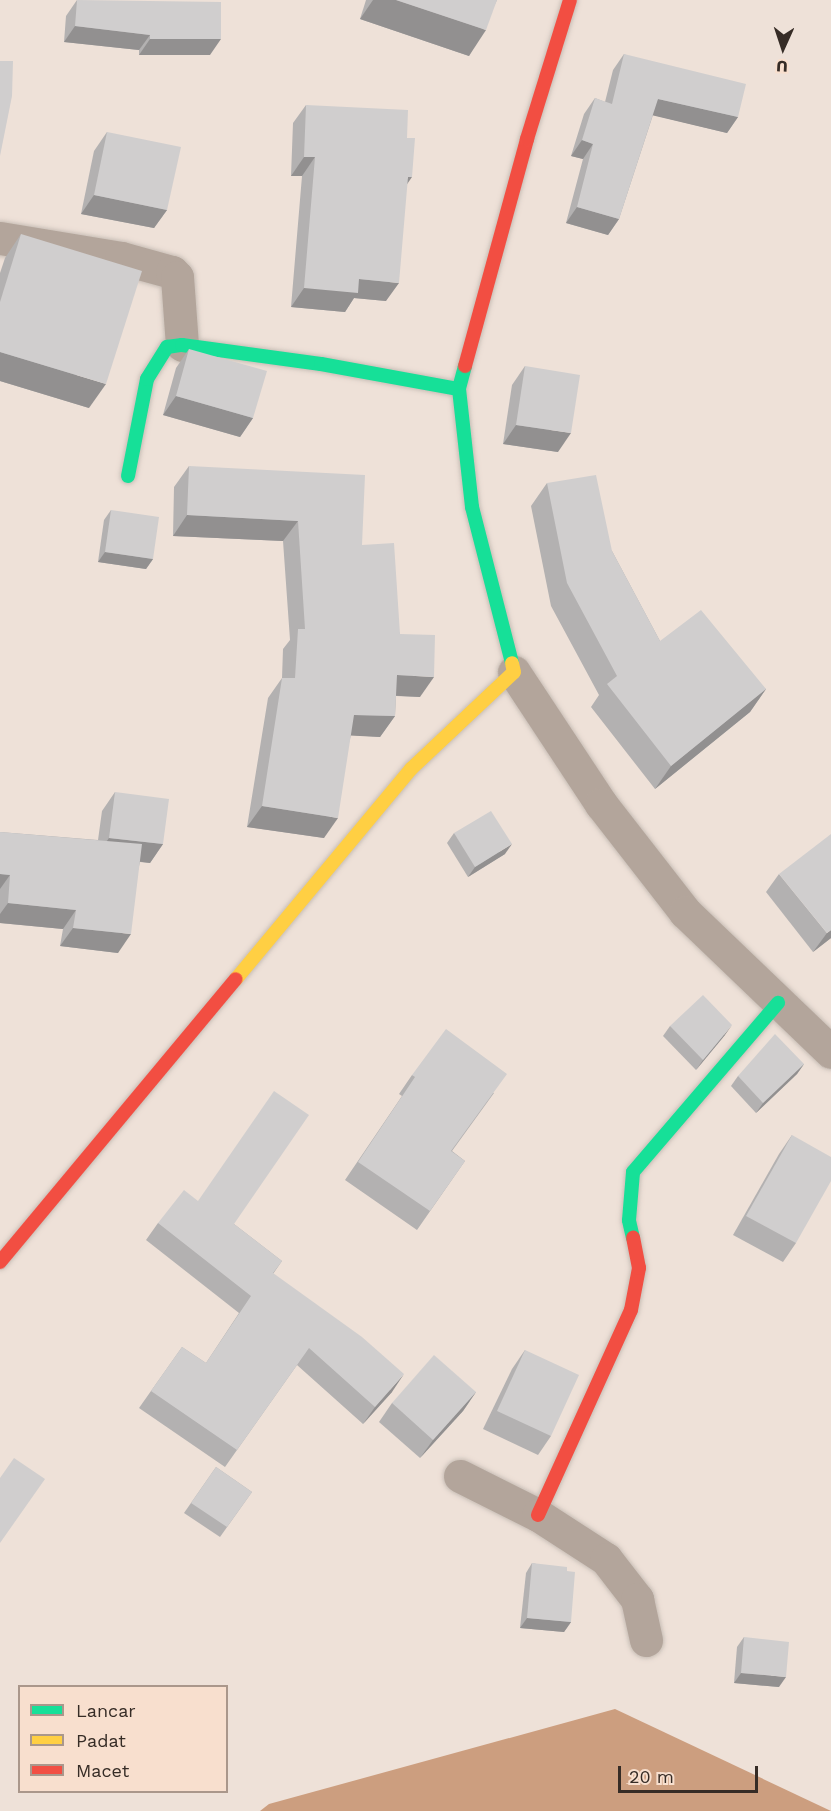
<!DOCTYPE html>
<style>
body{margin:0}
#map{position:relative;width:831px;height:1811px;overflow:hidden;background:#eee1d8;font-family:"Work Sans",sans-serif}
div>[style]{position:absolute}
.water>*{inset:0;background:#cc9e7f}
.roads{filter:drop-shadow(0 0 2px #c8beb6) drop-shadow(0 0 2px #c8beb6)}
.street>*{height:33px;margin:-16.5px;padding:0 16.5px;transform-origin:16.5px;border-radius:16.5px;background:#b3a59b}
.fast>*{height:14px;margin:-7px;padding:0 7px;transform-origin:7px;border-radius:7px;background:#16e098}
.slow>*{height:14px;margin:-7px;padding:0 7px;transform-origin:7px;border-radius:7px;background:#ffcf43}
.jam>*{height:14px;margin:-7px;padding:0 7px;transform-origin:7px;border-radius:7px;background:#f24e42}
.wall>*{inset:0;background:#b3b1b1}
.shaded-wall>*{inset:0;background:#929090}
.building>*{inset:0;background:#d0cece}
span{translate:-50% -50%;white-space:nowrap;text-align:center;line-height:1.15;-webkit-text-stroke:6px #f8dfce;paint-order:stroke}
.legend{position:absolute;left:18px;top:1685px;width:210px;height:108px;box-sizing:border-box;background:#f8dfce;border:2px solid #aa978b;margin:0;padding:8px 10px;list-style:none;font-size:18px;color:#362c26}
.legend li{display:flex;align-items:center;gap:12px;height:30px}
.legend b{width:30px;border:2px solid #aa978b}
.north{position:absolute;left:753px;top:18px;width:60px;height:60px;-webkit-text-stroke:4px #f8dfce;paint-order:stroke;rotate:183deg;font-size:16px;font-weight:700;line-height:24px;text-align:center;color:#362c26}
.north::after{content:'';display:block;margin:auto;width:21px;height:27px;background:#362c26;clip-path:polygon(50% 0,100% 100%,50% 72%,0 100%)}
.scale{position:absolute;left:618px;top:1766px;width:140px;height:27px;box-sizing:border-box;border:3px solid #362c26;border-top:0;padding-left:8px;font-size:18px;line-height:21px;white-space:nowrap;color:#362c26;-webkit-text-stroke:4px #f8dfce;paint-order:stroke}
</style>
<div id="map">
<div class="water">
<div style="clip-path:polygon(615px 1709px,831px 1811px,260px 1811px,269px 1804px)"></div>
</div>
<div class="roads">
<div class="street">
<div style="left:0;top:238px;width:123px;rotate:9.4deg"></div>
<div style="left:121px;top:258px;width:53px;rotate:15.4deg"></div>
<div style="left:172px;top:272px;width:7px;rotate:45deg"></div>
<div style="left:177px;top:277px;width:68px;rotate:85.8deg"></div>
<div style="left:514px;top:672px;width:158px;rotate:56.6deg"></div>
<div style="left:601px;top:804px;width:137px;rotate:52.1deg"></div>
<div style="left:685px;top:912px;width:202px;rotate:43.8deg"></div>
<div style="left:460px;top:1476px;width:87px;rotate:26.6deg"></div>
<div style="left:538px;top:1515px;width:81px;rotate:32.9deg"></div>
<div style="left:606px;top:1559px;width:51px;rotate:52.2deg"></div>
<div style="left:637px;top:1599px;width:42px;rotate:77.6deg"></div>
</div>
<div class="fast">
<div style="left:465px;top:366px;width:24px;rotate:105deg"></div>
<div style="left:459px;top:389px;width:119px;rotate:83.7deg"></div>
<div style="left:472px;top:507px;width:161px;rotate:75.6deg"></div>
<div style="left:128px;top:476px;width:99px;rotate:-78.9deg"></div>
<div style="left:147px;top:379px;width:38px;rotate:-58deg"></div>
<div style="left:167px;top:347px;width:15px;rotate:-8deg"></div>
<div style="left:182px;top:345px;width:140px;rotate:7.8deg"></div>
<div style="left:321px;top:364px;width:140px;rotate:10.3deg"></div>
<div style="left:633px;top:1238px;width:18px;rotate:-103deg"></div>
<div style="left:629px;top:1220px;width:48px;rotate:-85.2deg"></div>
<div style="left:633px;top:1172px;width:223px;rotate:-49.4deg"></div>
</div>
<div class="slow">
<div style="left:236px;top:979px;width:273px;rotate:-50.2deg"></div>
<div style="left:411px;top:769px;width:141px;rotate:-43.3deg"></div>
<div style="left:514px;top:672px;width:9px;rotate:-103deg"></div>
</div>
<div class="jam">
<div style="left:465px;top:366px;width:235px;rotate:-74.7deg"></div>
<div style="left:527px;top:139px;width:145px;rotate:-72.8deg"></div>
<div style="left:0;top:1262px;width:368px;rotate:-50.2deg"></div>
<div style="left:538px;top:1515px;width:225px;rotate:-65.6deg"></div>
<div style="left:631px;top:1310px;width:43px;rotate:-79.2deg"></div>
<div style="left:639px;top:1268px;width:31px;rotate:-101deg"></div>
</div>
</div>
<div class="wall">
<div style="clip-path:polygon(77px 0,210px 55px,139px 55px,139px 50px,64px 42px,66px 16px)"></div>
<div style="clip-path:polygon(366px 0,497px 0,469px 56px,360px 19px)"></div>
<div style="clip-path:polygon(624px 54px,738px 117px,727px 133px,653px 115px,619px 219px,608px 235px,566px 223px,583px 159px,571px 156px,584px 114px,595px 98px,605px 102px,613px 70px)"></div>
<div style="clip-path:polygon(306px 105px,407px 138px,407px 185px,386px 301px,354px 298px,345px 312px,291px 307px,302px 176px,291px 176px,293px 123px)"></div>
<div style="clip-path:polygon(107px 132px,167px 210px,154px 228px,81px 214px,94px 151px)"></div>
<div style="clip-path:polygon(21px 234px,89px 408px,0 381px,0 273px,5px 258px)"></div>
<div style="clip-path:polygon(189px 349px,253px 418px,240px 437px,163px 415px,176px 368px)"></div>
<div style="clip-path:polygon(525px 366px,558px 452px,503px 444px,512px 385px)"></div>
<div style="clip-path:polygon(189px 466px,362px 545px,400px 634px,420px 697px,396px 696px,395px 716px,380px 737px,351px 735px,324px 838px,247px 827px,268px 698px,282px 678px,283px 649px,290px 640px,283px 541px,173px 536px,174px 487px)"></div>
<div style="clip-path:polygon(547px 483px,612px 551px,660px 641px,766px 689px,750px 712px,655px 789px,591px 707px,599px 695px,551px 606px,531px 506px)"></div>
<div style="clip-path:polygon(111px 510px,153px 559px,146px 569px,98px 562px,104px 520px)"></div>
<div style="clip-path:polygon(115px 792px,163px 844px,150px 863px,140px 862px,118px 953px,60px 946px,63px 929px,0 923px,0 832px,98px 840px,102px 811px)"></div>
<div style="clip-path:polygon(454px 833px,505px 854px,468px 877px,447px 843px)"></div>
<div style="clip-path:polygon(779px 874px,831px 938px,813px 952px,766px 892px)"></div>
<div style="clip-path:polygon(670px 1026px,725px 1035px,696px 1070px,663px 1036px)"></div>
<div style="clip-path:polygon(804px 1064px,797px 1074px,756px 1113px,731px 1086px,738px 1076px)"></div>
<div style="clip-path:polygon(412px 1075px,494px 1093px,452px 1151px,465px 1161px,417px 1230px,345px 1180px,402px 1096px,399px 1094px)"></div>
<div style="clip-path:polygon(792px 1135px,796px 1243px,783px 1262px,733px 1235px,779px 1154px)"></div>
<div style="clip-path:polygon(158px 1223px,234px 1224px,282px 1261px,273px 1274px,392px 1392px,363px 1424px,297px 1365px,225px 1467px,139px 1408px,182px 1347px,206px 1363px,239px 1313px,146px 1240px)"></div>
<div style="clip-path:polygon(525px 1350px,551px 1436px,538px 1455px,483px 1429px,512px 1369px)"></div>
<div style="clip-path:polygon(476px 1392px,463px 1411px,420px 1458px,379px 1422px,392px 1403px)"></div>
<div style="clip-path:polygon(216px 1467px,252px 1492px,220px 1537px,184px 1513px)"></div>
<div style="clip-path:polygon(532px 1563px,567px 1571px,571px 1622px,564px 1632px,520px 1628px,526px 1573px)"></div>
<div style="clip-path:polygon(744px 1637px,779px 1687px,734px 1683px,737px 1647px)"></div>
</div>
<div class="shaded-wall">
<div style="clip-path:polygon(373px 0,396px 0,486px 30px,469px 56px,360px 19px)"></div>
<div style="clip-path:polygon(75px 26px,150px 35px,139px 50px,64px 42px)"></div>
<div style="clip-path:polygon(150px 39px,221px 39px,210px 55px,139px 55px)"></div>
<div style="clip-path:polygon(658px 99px,738px 117px,727px 133px,647px 114px)"></div>
<div style="clip-path:polygon(582px 140px,593px 144px,583px 159px,571px 156px)"></div>
<div style="clip-path:polygon(304px 157px,315px 157px,302px 176px,291px 176px)"></div>
<div style="clip-path:polygon(408px 177px,412px 177px,399px 196px)"></div>
<div style="clip-path:polygon(94px 195px,167px 210px,154px 228px,81px 214px)"></div>
<div style="clip-path:polygon(577px 207px,619px 219px,608px 235px,566px 223px)"></div>
<div style="clip-path:polygon(359px 279px,399px 283px,386px 301px,354px 298px,345px 312px,291px 307px,304px 288px)"></div>
<div style="clip-path:polygon(0 352px,106px 384px,89px 408px,0 381px)"></div>
<div style="clip-path:polygon(176px 396px,253px 418px,240px 437px,163px 415px)"></div>
<div style="clip-path:polygon(516px 425px,571px 433px,558px 452px,503px 444px)"></div>
<div style="clip-path:polygon(187px 515px,298px 521px,283px 541px,173px 536px)"></div>
<div style="clip-path:polygon(105px 552px,153px 559px,146px 569px,98px 562px)"></div>
<div style="clip-path:polygon(397px 675px,434px 677px,420px 697px,382px 695px)"></div>
<div style="clip-path:polygon(766px 689px,750px 712px,655px 789px,671px 766px)"></div>
<div style="clip-path:polygon(354px 715px,395px 716px,380px 737px,340px 735px)"></div>
<div style="clip-path:polygon(262px 806px,338px 818px,324px 838px,247px 827px)"></div>
<div style="clip-path:polygon(109px 838px,163px 844px,150px 863px,96px 856px)"></div>
<div style="clip-path:polygon(512px 844px,505px 854px,468px 877px,475px 867px)"></div>
<div style="clip-path:polygon(0 874px,10px 875px,0 889px)"></div>
<div style="clip-path:polygon(8px 903px,76px 910px,63px 929px,0 923px,0 914px)"></div>
<div style="clip-path:polygon(73px 928px,131px 934px,118px 953px,60px 946px)"></div>
<div style="clip-path:polygon(831px 930px,831px 938px,813px 952px,827px 933px)"></div>
<div style="clip-path:polygon(732px 1025px,725px 1035px,696px 1070px,703px 1060px)"></div>
<div style="clip-path:polygon(804px 1064px,797px 1074px,756px 1113px,763px 1103px)"></div>
<div style="clip-path:polygon(404px 1374px,392px 1392px,363px 1424px,375px 1407px)"></div>
<div style="clip-path:polygon(476px 1392px,463px 1411px,420px 1458px,433px 1440px)"></div>
<div style="clip-path:polygon(527px 1618px,571px 1622px,564px 1632px,520px 1628px)"></div>
<div style="clip-path:polygon(741px 1673px,786px 1677px,779px 1687px,734px 1683px)"></div>
</div>
<div class="building">
<div style="clip-path:polygon(77px 0,221px 2px,221px 39px,150px 39px,150px 35px,75px 26px)"></div>
<div style="clip-path:polygon(396px 0,497px 0,486px 30px)"></div>
<div style="clip-path:polygon(624px 54px,746px 84px,738px 117px,658px 99px,619px 219px,577px 207px,593px 144px,582px 140px,595px 98px,612px 104px)"></div>
<div style="clip-path:polygon(0 61px,13px 61px,12px 96px,0 156px)"></div>
<div style="clip-path:polygon(306px 105px,408px 110px,407px 138px,415px 138px,412px 177px,408px 177px,399px 283px,359px 279px,358px 293px,304px 288px,315px 157px,304px 157px)"></div>
<div style="clip-path:polygon(107px 132px,181px 147px,167px 210px,94px 195px)"></div>
<div style="clip-path:polygon(21px 234px,142px 271px,106px 384px,0 352px,0 302px)"></div>
<div style="clip-path:polygon(189px 349px,267px 371px,253px 418px,176px 396px)"></div>
<div style="clip-path:polygon(525px 366px,580px 375px,571px 433px,516px 425px)"></div>
<div style="clip-path:polygon(189px 466px,365px 475px,362px 545px,394px 543px,400px 634px,435px 635px,434px 677px,397px 675px,395px 716px,354px 715px,338px 818px,262px 806px,282px 678px,295px 678px,298px 629px,305px 629px,298px 521px,187px 515px)"></div>
<div style="clip-path:polygon(596px 475px,612px 551px,660px 641px,701px 610px,766px 689px,671px 766px,607px 684px,617px 676px,567px 583px,547px 483px)"></div>
<div style="clip-path:polygon(111px 510px,159px 517px,153px 559px,105px 552px)"></div>
<div style="clip-path:polygon(115px 792px,169px 799px,163px 844px,109px 838px)"></div>
<div style="clip-path:polygon(491px 811px,512px 844px,475px 867px,454px 833px)"></div>
<div style="clip-path:polygon(0 832px,142px 844px,131px 934px,73px 928px,76px 910px,8px 903px,10px 875px,0 874px)"></div>
<div style="clip-path:polygon(831px 834px,831px 930px,827px 933px,779px 874px)"></div>
<div style="clip-path:polygon(703px 995px,732px 1025px,703px 1060px,670px 1026px)"></div>
<div style="clip-path:polygon(446px 1029px,507px 1074px,451px 1151px,465px 1161px,430px 1211px,358px 1162px,415px 1077px,412px 1075px)"></div>
<div style="clip-path:polygon(775px 1034px,804px 1064px,763px 1103px,738px 1076px)"></div>
<div style="clip-path:polygon(274px 1091px,309px 1115px,234px 1224px,282px 1261px,273px 1273px,362px 1337px,404px 1374px,375px 1407px,309px 1348px,237px 1450px,151px 1391px,182px 1347px,206px 1363px,251px 1296px,158px 1223px,184px 1190px,198px 1201px)"></div>
<div style="clip-path:polygon(792px 1135px,831px 1157px,831px 1181px,796px 1243px,746px 1216px)"></div>
<div style="clip-path:polygon(525px 1350px,579px 1375px,551px 1436px,497px 1411px)"></div>
<div style="clip-path:polygon(434px 1355px,476px 1392px,433px 1440px,392px 1403px)"></div>
<div style="clip-path:polygon(14px 1458px,45px 1479px,0 1543px,0 1478px)"></div>
<div style="clip-path:polygon(216px 1467px,252px 1492px,227px 1527px,191px 1503px)"></div>
<div style="clip-path:polygon(532px 1563px,567px 1567px,567px 1571px,575px 1572px,571px 1622px,527px 1618px)"></div>
<div style="clip-path:polygon(744px 1637px,789px 1642px,786px 1677px,741px 1673px)"></div>
</div>
<ul class="legend">
<li><b style="height:8px;background:#16e098"></b>Lancar</li>
<li><b style="height:8px;background:#ffcf43"></b>Padat</li>
<li><b style="height:8px;background:#f24e42"></b>Macet</li>
</ul>
<div class="north">U</div>
<div class="scale">20 m</div>
</div>
